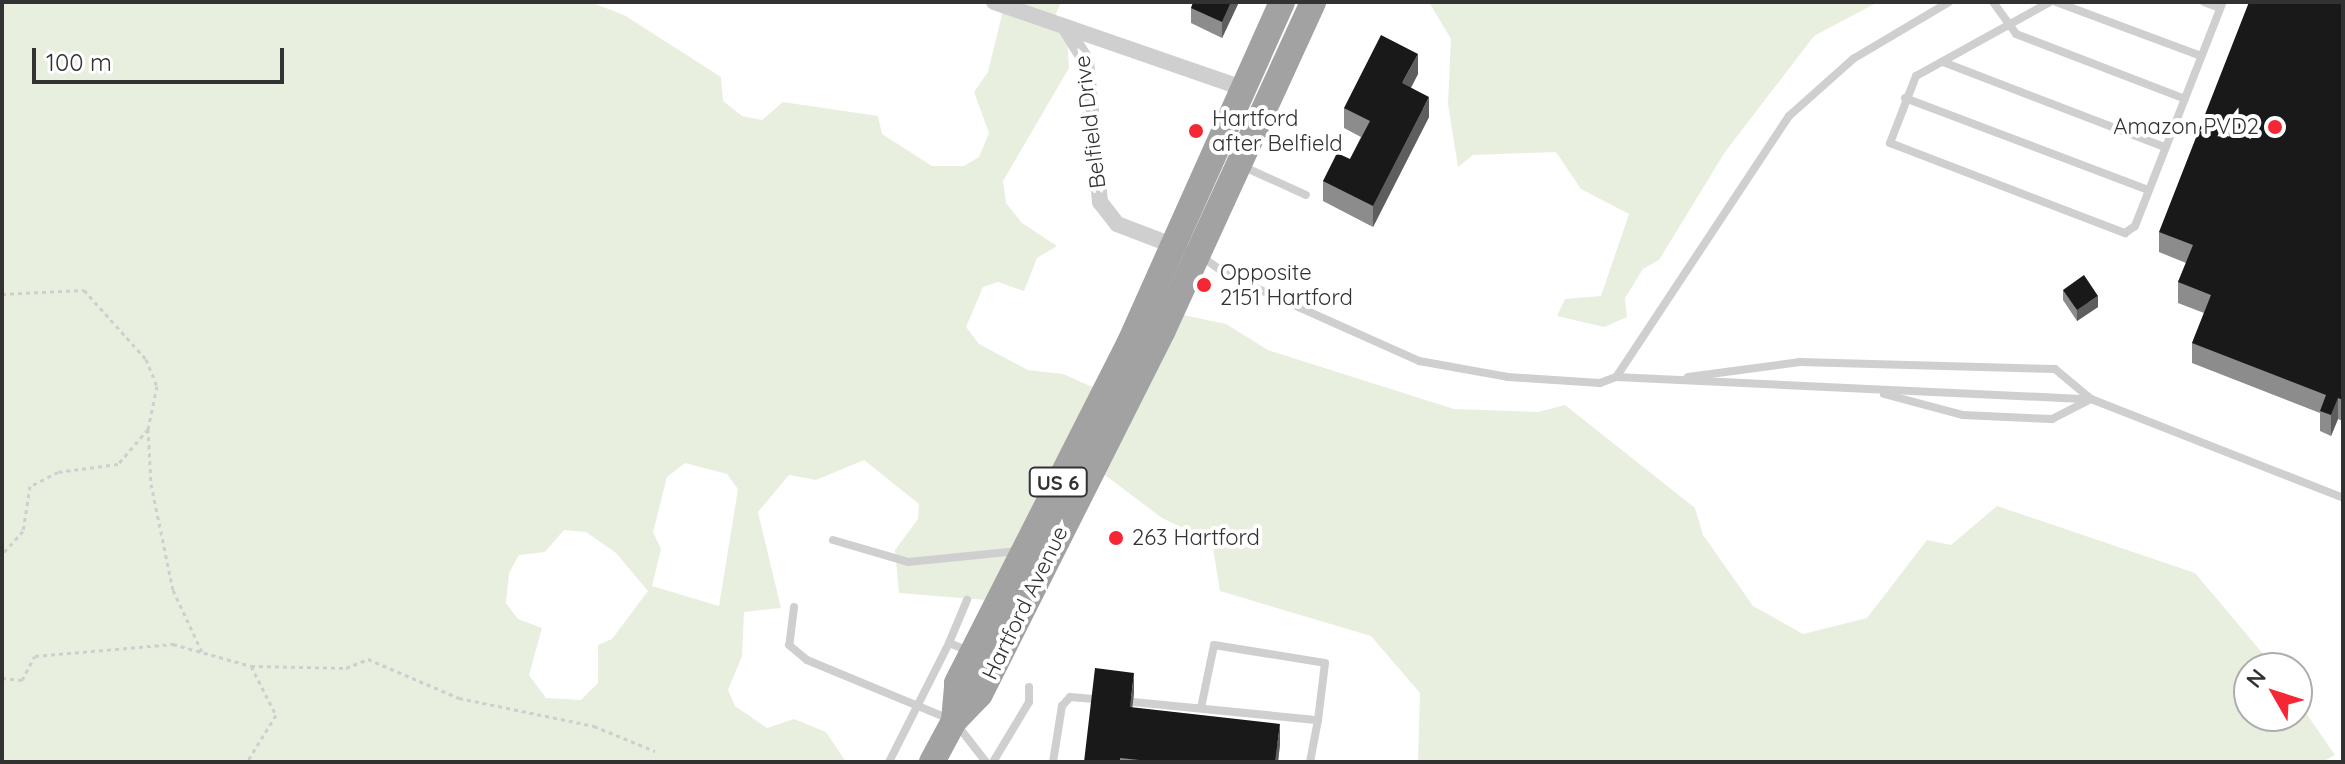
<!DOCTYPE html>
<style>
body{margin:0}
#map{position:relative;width:2345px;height:764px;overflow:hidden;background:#fff;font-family:Quicksand,sans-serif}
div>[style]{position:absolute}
.green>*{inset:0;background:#e8efdf}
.path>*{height:3px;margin-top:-1.5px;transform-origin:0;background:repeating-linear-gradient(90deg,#cfcfcf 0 4px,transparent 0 8px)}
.service>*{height:8px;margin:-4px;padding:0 4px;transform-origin:4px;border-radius:4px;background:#cfcfcf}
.minor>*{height:16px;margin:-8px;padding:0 8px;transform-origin:8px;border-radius:8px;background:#cfcfcf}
.trunk>*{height:26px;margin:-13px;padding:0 13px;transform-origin:13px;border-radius:13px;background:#a2a2a2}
.wall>*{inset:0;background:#8c8c8c}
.shaded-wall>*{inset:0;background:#5e5e5e}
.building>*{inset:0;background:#191919}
.dots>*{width:22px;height:22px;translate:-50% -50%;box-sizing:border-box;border:4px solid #fff;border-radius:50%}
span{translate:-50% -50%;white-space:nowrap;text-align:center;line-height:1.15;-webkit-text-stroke:8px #fff;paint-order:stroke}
.shield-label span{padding:2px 6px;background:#fff;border:2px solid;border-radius:6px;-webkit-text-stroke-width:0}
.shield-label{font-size:20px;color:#323232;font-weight:700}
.poi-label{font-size:22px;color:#323232}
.left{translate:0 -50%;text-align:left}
.right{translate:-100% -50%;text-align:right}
.street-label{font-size:22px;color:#323232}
.frame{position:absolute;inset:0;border:4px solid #323232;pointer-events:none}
.north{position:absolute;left:2233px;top:652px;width:80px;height:80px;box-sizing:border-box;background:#fff;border:2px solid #adadad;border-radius:50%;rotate:309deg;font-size:22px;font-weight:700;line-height:32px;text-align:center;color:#323232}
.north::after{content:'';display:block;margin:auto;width:28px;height:36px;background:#f52734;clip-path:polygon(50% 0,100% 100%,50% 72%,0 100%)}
.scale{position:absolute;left:32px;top:48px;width:252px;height:36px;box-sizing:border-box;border:4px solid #323232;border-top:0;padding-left:10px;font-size:24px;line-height:28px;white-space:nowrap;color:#323232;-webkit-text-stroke:6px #fff;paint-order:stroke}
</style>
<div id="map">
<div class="green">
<div style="clip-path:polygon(evenodd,2px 2px,590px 2px,624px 15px,721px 77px,723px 101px,742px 116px,762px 120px,783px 102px,878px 116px,882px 134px,932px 166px,964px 166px,979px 157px,989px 133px,974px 92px,988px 72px,1005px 2px,1061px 2px,1054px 18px,1067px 38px,1069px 68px,1003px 181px,1006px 203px,1022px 223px,1057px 246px,1037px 258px,1024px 291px,998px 282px,983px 287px,966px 327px,979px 344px,1028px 370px,1063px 374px,1113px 396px,1159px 310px,1226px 324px,1268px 350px,1454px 409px,1538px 412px,1565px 405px,1695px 508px,1703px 535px,1753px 606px,1803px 634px,1867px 618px,1927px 540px,1951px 545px,1997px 506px,2195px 573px,2275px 668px,2249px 668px,2249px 716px,2297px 716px,2297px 700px,2335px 755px,2322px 762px,1418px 762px,1420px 693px,1371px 636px,1220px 591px,1212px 542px,1162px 518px,1089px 463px,1011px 602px,899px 593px,895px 550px,918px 519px,919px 504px,864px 460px,816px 480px,789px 475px,758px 512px,781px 608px,744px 612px,742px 656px,728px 690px,735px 706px,767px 728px,794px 719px,826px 732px,846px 762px,2px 762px,2px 2px,685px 463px,727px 474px,738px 489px,719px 606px,652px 586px,661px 549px,653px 532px,667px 477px,685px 463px,2px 2px,564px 530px,586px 532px,616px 553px,648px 591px,612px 639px,598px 645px,598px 683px,581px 700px,546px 698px,529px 675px,542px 628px,518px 619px,506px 603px,509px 573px,519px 555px,545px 552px,564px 530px)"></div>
<div style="clip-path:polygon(1429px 2px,1878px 2px,1814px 36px,1725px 152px,1659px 260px,1643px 269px,1625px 298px,1627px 317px,1604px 327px,1557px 316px,1565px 299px,1601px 296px,1629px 214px,1581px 189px,1556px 152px,1473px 155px,1458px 167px,1448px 104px,1451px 39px)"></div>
</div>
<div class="path">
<div style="left:2px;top:294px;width:82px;rotate:-2.8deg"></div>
<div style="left:84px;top:290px;width:93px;rotate:48.1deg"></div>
<div style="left:146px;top:359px;width:29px;rotate:68deg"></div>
<div style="left:157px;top:386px;width:44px;rotate:101.8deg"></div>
<div style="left:148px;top:429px;width:46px;rotate:130.6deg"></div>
<div style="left:118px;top:464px;width:61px;rotate:172.4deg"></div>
<div style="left:58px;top:472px;width:31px;rotate:153deg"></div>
<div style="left:30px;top:486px;width:46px;rotate:98.8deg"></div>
<div style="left:23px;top:531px;width:31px;rotate:132deg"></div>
<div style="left:148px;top:429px;width:55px;rotate:86.9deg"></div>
<div style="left:151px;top:484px;width:108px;rotate:78.3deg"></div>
<div style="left:173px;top:590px;width:68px;rotate:64.9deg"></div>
<div style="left:251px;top:666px;width:95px;rotate:1.2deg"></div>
<div style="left:346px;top:668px;width:24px;rotate:-22deg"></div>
<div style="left:368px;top:659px;width:99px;rotate:23.2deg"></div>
<div style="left:459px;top:698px;width:138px;rotate:11.7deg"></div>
<div style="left:594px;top:726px;width:66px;rotate:22.3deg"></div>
<div style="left:2px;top:678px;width:20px;rotate:6deg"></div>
<div style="left:22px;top:680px;width:27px;rotate:-62deg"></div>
<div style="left:35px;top:656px;width:139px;rotate:-5deg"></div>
<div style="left:173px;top:644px;width:81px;rotate:15.8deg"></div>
<div style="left:251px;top:666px;width:55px;rotate:63deg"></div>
<div style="left:276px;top:715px;width:55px;rotate:121.7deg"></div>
</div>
<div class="service">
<div style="left:1949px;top:2px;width:112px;rotate:149.3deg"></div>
<div style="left:1853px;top:59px;width:86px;rotate:138.3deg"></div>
<div style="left:1789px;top:116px;width:313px;rotate:123.5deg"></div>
<div style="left:1616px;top:377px;width:476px;rotate:2.7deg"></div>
<div style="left:1993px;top:2px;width:39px;rotate:54deg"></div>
<div style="left:2016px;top:34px;width:181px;rotate:21deg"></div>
<div style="left:2050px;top:2px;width:153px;rotate:151.1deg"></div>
<div style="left:1916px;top:76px;width:72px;rotate:111.2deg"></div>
<div style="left:1890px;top:143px;width:252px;rotate:21deg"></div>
<div style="left:2125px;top:233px;width:12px;rotate:-35deg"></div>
<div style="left:2135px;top:226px;width:241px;rotate:-68.6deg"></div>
<div style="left:2056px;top:2px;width:155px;rotate:20.4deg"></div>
<div style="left:2204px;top:2px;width:17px;rotate:21deg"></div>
<div style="left:1943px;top:62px;width:238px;rotate:21deg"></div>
<div style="left:1905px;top:98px;width:260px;rotate:20.7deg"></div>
<div style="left:1242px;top:166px;width:70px;rotate:24.4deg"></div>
<div style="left:1201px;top:256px;width:34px;rotate:36deg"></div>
<div style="left:1229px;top:276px;width:208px;rotate:24.1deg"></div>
<div style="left:1419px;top:361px;width:90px;rotate:10.2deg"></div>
<div style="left:1508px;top:377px;width:92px;rotate:3.7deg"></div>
<div style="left:1600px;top:383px;width:17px;rotate:-21deg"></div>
<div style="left:1688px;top:377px;width:113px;rotate:-7.6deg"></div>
<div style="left:1800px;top:362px;width:255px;rotate:1.6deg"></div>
<div style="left:2055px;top:369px;width:47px;rotate:39.8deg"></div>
<div style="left:2091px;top:399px;width:271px;rotate:21.4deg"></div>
<div style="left:1884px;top:394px;width:82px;rotate:14.9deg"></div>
<div style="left:1963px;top:415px;width:89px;rotate:2.6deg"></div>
<div style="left:2052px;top:419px;width:39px;rotate:-27deg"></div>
<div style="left:833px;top:540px;width:78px;rotate:16.3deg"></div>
<div style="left:908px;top:562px;width:111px;rotate:-5.7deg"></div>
<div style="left:794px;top:607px;width:38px;rotate:97deg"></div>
<div style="left:789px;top:645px;width:23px;rotate:40deg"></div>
<div style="left:807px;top:660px;width:159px;rotate:22.5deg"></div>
<div style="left:954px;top:721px;width:52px;rotate:52deg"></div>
<div style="left:949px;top:643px;width:47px;rotate:-67.3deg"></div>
<div style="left:1133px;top:702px;width:186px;rotate:5.6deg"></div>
<div style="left:1318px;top:720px;width:43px;rotate:100.8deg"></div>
<div style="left:1201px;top:708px;width:64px;rotate:-78.3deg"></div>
<div style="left:1214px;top:645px;width:112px;rotate:9.2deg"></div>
<div style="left:1325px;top:663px;width:57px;rotate:97deg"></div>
<div style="left:889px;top:762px;width:133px;rotate:-63.2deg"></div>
<div style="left:949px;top:643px;width:22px;rotate:22deg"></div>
<div style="left:993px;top:762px;width:70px;rotate:-59deg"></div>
<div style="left:1029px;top:702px;width:15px;rotate:-90deg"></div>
<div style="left:1053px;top:762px;width:57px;rotate:-80.9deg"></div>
<div style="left:1062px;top:706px;width:12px;rotate:-48deg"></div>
<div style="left:1070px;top:697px;width:24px;rotate:5deg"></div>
</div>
<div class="minor">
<div style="left:994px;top:2px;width:266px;rotate:19.1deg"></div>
<div style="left:1065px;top:27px;width:40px;rotate:58deg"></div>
<div style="left:1086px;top:61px;width:142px;rotate:84.3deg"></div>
<div style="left:1100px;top:202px;width:28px;rotate:52deg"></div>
<div style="left:1117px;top:224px;width:67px;rotate:20.9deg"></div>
</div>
<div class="trunk">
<div style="left:954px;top:721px;width:38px;rotate:-85deg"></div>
<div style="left:957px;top:683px;width:382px;rotate:-63.1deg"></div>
<div style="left:1130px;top:342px;width:372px;rotate:-65.9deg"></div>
<div style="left:932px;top:762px;width:47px;rotate:-61.8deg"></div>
<div style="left:954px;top:721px;width:37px;rotate:-46deg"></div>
<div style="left:980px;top:694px;width:407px;rotate:-63.3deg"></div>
<div style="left:1163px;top:330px;width:361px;rotate:-65.4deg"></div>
</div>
<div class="wall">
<div style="clip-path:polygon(1239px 2px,1222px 38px,1191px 23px,1191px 8px)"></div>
<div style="clip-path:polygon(2343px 2px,2343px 421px,2338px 419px,2331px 436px,2320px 431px,2320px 413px,2192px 363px,2192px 343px,2204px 313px,2178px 303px,2178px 282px,2186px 263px,2159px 252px,2159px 232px)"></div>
<div style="clip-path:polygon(1418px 74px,1411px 88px,1429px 117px,1373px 227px,1323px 201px,1323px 181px,1350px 159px,1361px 137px,1344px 128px,1344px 108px)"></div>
<div style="clip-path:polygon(2063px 290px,2098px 307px,2077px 321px,2063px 300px)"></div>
<div style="clip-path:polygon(1134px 693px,1132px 708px,1280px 744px,1278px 762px,1084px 762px)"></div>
</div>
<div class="shaded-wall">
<div style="clip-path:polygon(1231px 2px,1239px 2px,1222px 38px,1222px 22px)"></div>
<div style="clip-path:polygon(1418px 54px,1418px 74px,1402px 104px,1402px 83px)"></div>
<div style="clip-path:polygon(1429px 97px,1429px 117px,1373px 227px,1373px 206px)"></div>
<div style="clip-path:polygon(2098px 296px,2098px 307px,2077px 321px,2077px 310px)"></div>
<div style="clip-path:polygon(2338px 398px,2338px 419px,2331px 436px,2331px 415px)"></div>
<div style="clip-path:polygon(1134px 673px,1134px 693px,1130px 728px,1130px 707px)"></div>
<div style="clip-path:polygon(1280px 724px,1280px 744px,1278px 762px,1275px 762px)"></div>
</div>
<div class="building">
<div style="clip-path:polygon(1193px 2px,1231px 2px,1222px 22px,1191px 8px)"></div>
<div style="clip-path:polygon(2249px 2px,2343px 2px,2343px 400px,2338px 398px,2331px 415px,2320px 411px,2326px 395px,2192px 343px,2211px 295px,2178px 282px,2193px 245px,2159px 232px)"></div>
<div style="clip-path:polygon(1381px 35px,1418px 54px,1402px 83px,1429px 97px,1373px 206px,1323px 181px,1337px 153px,1350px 159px,1370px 121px,1344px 108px)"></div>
<div style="clip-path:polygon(2084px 275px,2098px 296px,2077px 310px,2063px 290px)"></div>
<div style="clip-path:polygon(1095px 668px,1134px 673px,1130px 707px,1280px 724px,1275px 762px,1159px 762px,1120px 758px,1120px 762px,1084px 762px)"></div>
</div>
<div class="dots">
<div style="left:2275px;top:127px;background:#f52734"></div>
<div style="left:1196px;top:131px;background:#f52734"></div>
<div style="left:1204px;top:285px;background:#f52734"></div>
<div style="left:1116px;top:538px;background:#f52734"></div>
</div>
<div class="shield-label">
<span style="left:1058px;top:482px">US 6</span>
</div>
<div class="poi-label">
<span class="left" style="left:1212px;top:131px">Hartford<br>after Belfield</span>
<span class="right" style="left:2259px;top:127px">Amazon PVD2</span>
<span class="left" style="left:1220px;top:285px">Opposite<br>2151 Hartford</span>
<span class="left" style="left:1132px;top:538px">263 Hartford</span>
</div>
<div class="street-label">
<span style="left:1090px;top:122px;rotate:-97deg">Belfield Drive</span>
<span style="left:1025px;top:603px;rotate:-64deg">Hartford Avenue</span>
</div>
<div class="frame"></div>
<div class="north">N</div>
<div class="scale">100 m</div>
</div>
